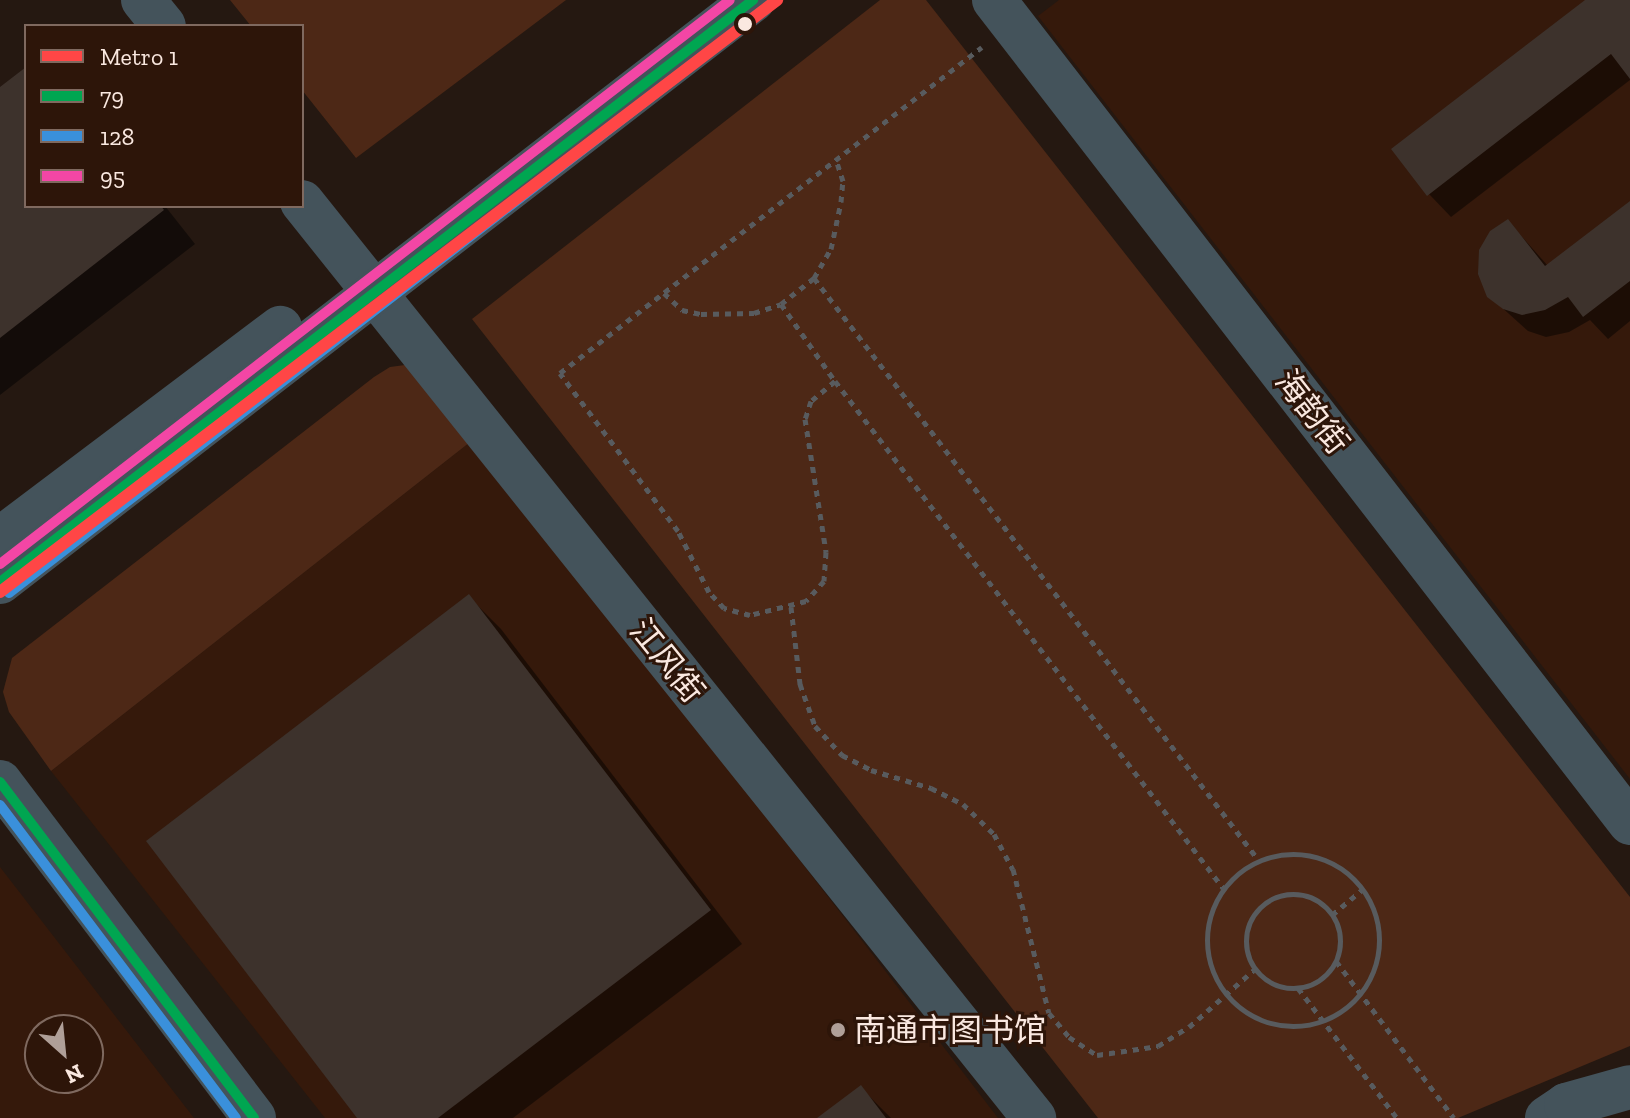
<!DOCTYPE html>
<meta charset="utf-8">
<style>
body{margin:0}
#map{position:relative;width:1630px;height:1118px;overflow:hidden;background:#251811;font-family:"Zilla Slab","Noto Sans SC",serif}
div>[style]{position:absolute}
.built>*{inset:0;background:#35190b}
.green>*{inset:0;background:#4d2816}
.shadow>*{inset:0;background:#0007}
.building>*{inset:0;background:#3d322c}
.path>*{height:5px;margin-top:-2.5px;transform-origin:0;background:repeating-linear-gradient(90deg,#585b5e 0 6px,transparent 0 12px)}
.path>.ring{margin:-2.5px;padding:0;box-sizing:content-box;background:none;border:5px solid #585b5e;border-radius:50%}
.secondary>*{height:44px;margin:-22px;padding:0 22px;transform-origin:22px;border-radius:22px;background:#44535b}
.bus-1>*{height:10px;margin:-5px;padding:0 5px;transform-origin:5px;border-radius:5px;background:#00a651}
.bus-2>*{height:10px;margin:-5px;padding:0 5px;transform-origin:5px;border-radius:5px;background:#3a90db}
.bus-3>*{height:10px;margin:-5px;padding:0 5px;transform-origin:5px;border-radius:5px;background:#f346a5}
.metro-1>*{height:12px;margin:-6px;padding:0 6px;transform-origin:6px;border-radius:6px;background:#ff4646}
.dots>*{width:22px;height:22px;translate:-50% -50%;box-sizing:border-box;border:4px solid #2d1509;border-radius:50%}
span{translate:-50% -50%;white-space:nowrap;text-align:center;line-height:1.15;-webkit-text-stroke:6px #2d1509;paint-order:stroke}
.street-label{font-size:32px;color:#fae8e0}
.poi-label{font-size:32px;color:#fae8e0}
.left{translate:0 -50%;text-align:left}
.legend{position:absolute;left:24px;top:24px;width:280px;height:184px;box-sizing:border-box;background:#2d1509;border:2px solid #7f695f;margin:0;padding:10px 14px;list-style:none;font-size:24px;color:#fae8e0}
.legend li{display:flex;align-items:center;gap:16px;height:40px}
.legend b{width:40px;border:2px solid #7f695f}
.north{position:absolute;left:24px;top:1014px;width:80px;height:80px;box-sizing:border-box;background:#2d1509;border:2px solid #7f695f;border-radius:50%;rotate:153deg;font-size:22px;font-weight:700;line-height:32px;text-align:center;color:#fae8e0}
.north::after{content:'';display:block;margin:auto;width:28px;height:36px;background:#af9f98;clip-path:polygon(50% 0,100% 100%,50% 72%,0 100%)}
</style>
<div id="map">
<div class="built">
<div style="clip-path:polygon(1059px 0,1630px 0,1630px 779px,1038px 16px)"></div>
<div style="clip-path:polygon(474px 439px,863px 942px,998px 1118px,325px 1118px,51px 771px)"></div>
<div style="clip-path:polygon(evenodd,0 867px,194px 1118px,0 1118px,0 867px,88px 1030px,88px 1078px,40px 1078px,40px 1030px,88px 1030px)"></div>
</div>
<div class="green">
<div style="clip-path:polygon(230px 0,566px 0,356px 158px,302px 90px,302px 26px,251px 26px)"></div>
<div style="clip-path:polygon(880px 0,926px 0,1630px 897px,1630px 1046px,1458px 1118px,1098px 1118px,472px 319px)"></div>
<div style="clip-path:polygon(405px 365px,474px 439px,51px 771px,9px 712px,3px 692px,12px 658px,374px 377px,390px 367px)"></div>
</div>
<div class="shadow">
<div style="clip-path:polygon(1588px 0,1630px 0,1630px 80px,1451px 217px,1429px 194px)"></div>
<div style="clip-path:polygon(26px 70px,26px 206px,165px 206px,195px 244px,0 395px,0 90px)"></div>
<div style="clip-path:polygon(1630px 203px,1630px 321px,1608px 339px,1590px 320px,1569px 332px,1546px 337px,1528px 331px,1488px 295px,1508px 221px,1548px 266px)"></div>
<div style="clip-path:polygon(469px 597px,501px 629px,742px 944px,513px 1118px,360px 1118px)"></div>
<div style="clip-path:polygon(860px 1087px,891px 1118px,820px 1118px)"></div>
</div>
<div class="building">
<div style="clip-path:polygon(1585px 0,1630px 0,1630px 79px,1611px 54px,1427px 196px,1391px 149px)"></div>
<div style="clip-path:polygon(26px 67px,26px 206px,161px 206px,164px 210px,0 338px,0 87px)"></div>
<div style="clip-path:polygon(1630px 201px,1630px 281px,1583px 317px,1568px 297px,1545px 310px,1522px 315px,1503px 309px,1487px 297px,1478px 274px,1479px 250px,1490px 231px,1508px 219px,1545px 266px)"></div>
<div style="clip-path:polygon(469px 594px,711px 910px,438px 1118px,357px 1118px,146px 841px)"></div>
<div style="clip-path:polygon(861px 1085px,886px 1118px,817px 1118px)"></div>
</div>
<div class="path">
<div style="left:814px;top:278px;width:735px;rotate:52.63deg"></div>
<div style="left:664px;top:293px;width:25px;rotate:43deg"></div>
<div style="left:682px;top:310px;width:19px;rotate:12deg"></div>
<div style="left:701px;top:314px;width:53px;rotate:-1.1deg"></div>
<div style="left:754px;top:313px;width:28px;rotate:-18deg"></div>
<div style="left:781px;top:304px;width:42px;rotate:-38.2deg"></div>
<div style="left:814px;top:278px;width:34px;rotate:-60deg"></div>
<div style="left:831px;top:249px;width:48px;rotate:-78deg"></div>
<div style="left:841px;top:202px;width:21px;rotate:-85deg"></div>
<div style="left:843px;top:181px;width:22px;rotate:-108deg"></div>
<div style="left:781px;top:304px;width:94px;rotate:55deg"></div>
<div style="left:835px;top:381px;width:640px;rotate:52.56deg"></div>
<div style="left:835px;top:381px;width:31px;rotate:140deg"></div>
<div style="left:811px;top:401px;width:19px;rotate:108deg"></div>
<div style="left:805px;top:419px;width:135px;rotate:81deg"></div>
<div style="left:826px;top:552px;width:29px;rotate:94deg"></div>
<div style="left:824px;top:581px;width:27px;rotate:132deg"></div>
<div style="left:806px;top:601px;width:58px;rotate:166deg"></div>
<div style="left:750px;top:615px;width:27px;rotate:-165deg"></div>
<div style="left:724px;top:608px;width:22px;rotate:-133deg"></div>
<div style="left:709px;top:592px;width:68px;rotate:-116.9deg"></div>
<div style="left:678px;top:531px;width:197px;rotate:-126.8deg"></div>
<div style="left:560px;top:373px;width:533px;rotate:-37.69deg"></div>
<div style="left:791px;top:607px;width:78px;rotate:83.3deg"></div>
<div style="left:800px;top:684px;width:45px;rotate:70.3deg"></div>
<div style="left:815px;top:726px;width:40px;rotate:47deg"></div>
<div style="left:842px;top:755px;width:33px;rotate:27deg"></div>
<div style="left:871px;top:770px;width:63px;rotate:16.7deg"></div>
<div style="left:931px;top:788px;width:36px;rotate:27deg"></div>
<div style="left:963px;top:804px;width:43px;rotate:44.1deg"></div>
<div style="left:994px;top:834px;width:40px;rotate:62deg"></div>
<div style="left:1013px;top:869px;width:148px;rotate:76deg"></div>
<div style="left:1049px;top:1013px;width:31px;rotate:50deg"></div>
<div style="left:1069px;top:1037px;width:33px;rotate:33deg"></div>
<div style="left:1097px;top:1055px;width:62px;rotate:-8.4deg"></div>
<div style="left:1158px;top:1046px;width:36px;rotate:-32deg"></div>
<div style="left:1189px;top:1027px;width:88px;rotate:-41.3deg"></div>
<div class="ring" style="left:1207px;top:854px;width:167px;height:167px"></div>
<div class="ring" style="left:1246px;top:894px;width:89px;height:89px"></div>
<div style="left:1332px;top:915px;width:39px;rotate:-40deg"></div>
<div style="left:1336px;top:961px;width:196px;rotate:53.1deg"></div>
<div style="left:1298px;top:988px;width:163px;rotate:52.7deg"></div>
</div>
<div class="secondary">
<div style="left:143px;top:0;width:33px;rotate:51deg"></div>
<div style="left:994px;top:0;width:1040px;rotate:52.3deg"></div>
<div style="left:302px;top:202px;width:1173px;rotate:51.37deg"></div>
<div style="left:0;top:539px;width:351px;rotate:-37deg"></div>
<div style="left:0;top:582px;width:952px;rotate:-37.7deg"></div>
<div style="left:0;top:782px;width:421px;rotate:52.9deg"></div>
<div style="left:1547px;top:1118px;width:23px;rotate:-34deg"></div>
<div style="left:1566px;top:1105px;width:66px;rotate:-15.7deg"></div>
</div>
<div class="bus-1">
<div style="left:0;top:582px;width:952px;rotate:-37.7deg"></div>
<div style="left:0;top:782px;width:421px;rotate:52.9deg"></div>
</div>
<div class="bus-2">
<div style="left:9px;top:593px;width:952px;rotate:-37.7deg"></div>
<div style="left:0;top:805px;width:392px;rotate:53deg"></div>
</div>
<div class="bus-3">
<div style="left:0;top:564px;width:922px;rotate:-37.69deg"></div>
</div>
<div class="metro-1">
<div style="left:0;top:592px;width:977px;rotate:-37.3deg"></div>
</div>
<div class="dots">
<div style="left:745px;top:24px;background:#fae8e0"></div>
<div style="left:838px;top:1030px;background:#af9f98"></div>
</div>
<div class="street-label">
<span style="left:1312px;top:412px;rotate:52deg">海韵街</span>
<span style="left:667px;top:661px;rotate:51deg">江风街</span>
</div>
<div class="poi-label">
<span class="left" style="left:854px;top:1030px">南通市图书馆</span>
</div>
<ul class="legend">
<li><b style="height:10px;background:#ff4646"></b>Metro 1</li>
<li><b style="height:10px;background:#00a651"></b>79</li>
<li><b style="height:10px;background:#3a90db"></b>128</li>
<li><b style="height:10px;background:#f346a5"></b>95</li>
</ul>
<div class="north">N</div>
</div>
